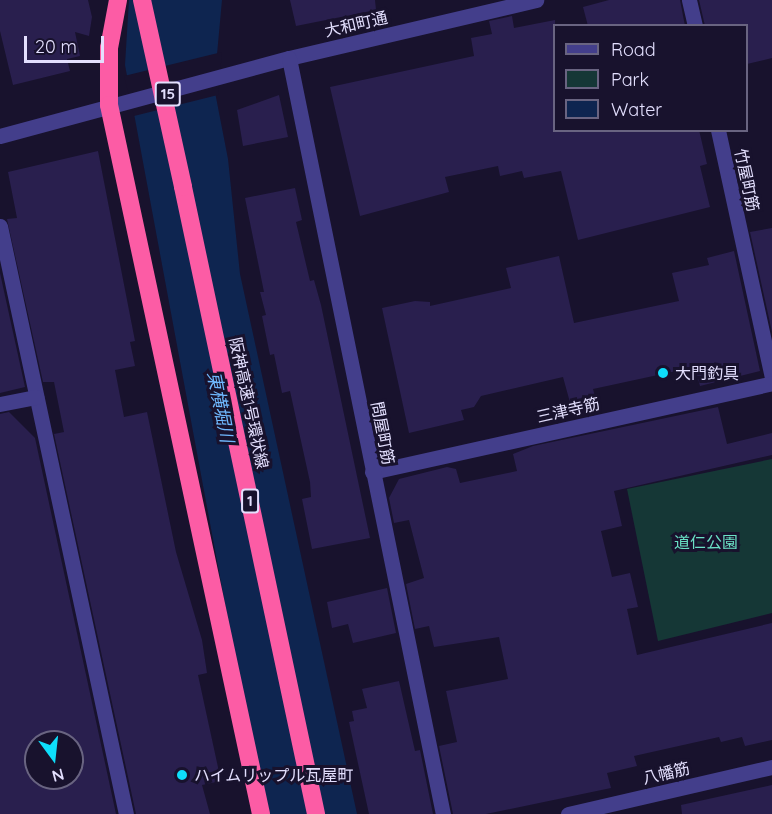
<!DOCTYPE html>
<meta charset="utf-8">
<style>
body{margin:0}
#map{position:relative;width:772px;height:814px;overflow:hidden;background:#18122d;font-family:Quicksand,"Noto Sans JP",sans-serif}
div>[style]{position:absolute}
.green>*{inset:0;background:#153736}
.water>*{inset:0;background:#0e2550}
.pier>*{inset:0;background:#18122d}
.building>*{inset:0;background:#291f4e}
.minor>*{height:15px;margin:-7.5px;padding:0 7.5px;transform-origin:7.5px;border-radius:7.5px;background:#433e8b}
.tertiary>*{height:15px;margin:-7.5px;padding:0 7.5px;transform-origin:7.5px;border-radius:7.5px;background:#433e8b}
.motorway>*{height:18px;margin:-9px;padding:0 9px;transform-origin:9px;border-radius:9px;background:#fc5ca5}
.motorway-bridge>*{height:18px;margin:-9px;padding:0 9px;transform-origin:9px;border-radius:9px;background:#fc5ca5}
.dots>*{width:16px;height:16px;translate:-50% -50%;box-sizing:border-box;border:3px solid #18122d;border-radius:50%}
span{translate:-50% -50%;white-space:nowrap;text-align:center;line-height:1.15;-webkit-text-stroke:6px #18122d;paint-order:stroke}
.shield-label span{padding:2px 4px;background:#18122d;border:2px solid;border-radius:4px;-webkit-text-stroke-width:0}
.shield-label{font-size:15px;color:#e3dffe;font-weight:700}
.street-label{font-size:16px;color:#e3dffe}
.poi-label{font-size:16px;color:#e3dffe}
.left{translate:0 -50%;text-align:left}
.park-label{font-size:16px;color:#6ae0c5}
.water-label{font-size:18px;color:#6fb7fd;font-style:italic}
.legend{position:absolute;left:553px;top:24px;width:195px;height:108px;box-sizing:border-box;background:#18122d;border:2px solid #696481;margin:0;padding:8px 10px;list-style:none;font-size:18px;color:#e3dffe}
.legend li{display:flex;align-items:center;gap:12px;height:30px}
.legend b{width:30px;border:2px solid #696481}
.north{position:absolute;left:24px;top:730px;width:60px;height:60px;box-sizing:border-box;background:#18122d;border:2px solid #696481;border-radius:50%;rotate:165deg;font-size:16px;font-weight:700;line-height:24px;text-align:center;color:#e3dffe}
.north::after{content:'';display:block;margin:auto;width:21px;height:27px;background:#0edefb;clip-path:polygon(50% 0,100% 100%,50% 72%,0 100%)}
.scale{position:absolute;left:24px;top:36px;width:80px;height:27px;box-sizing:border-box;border:3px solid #e3dffe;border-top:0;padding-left:8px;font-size:18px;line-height:21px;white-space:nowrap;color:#e3dffe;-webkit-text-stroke:4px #18122d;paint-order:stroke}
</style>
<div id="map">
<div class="green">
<div style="clip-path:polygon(772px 459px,772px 613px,658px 641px,627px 489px)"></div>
</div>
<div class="water">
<div style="clip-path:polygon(129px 0,222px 0,214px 87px,228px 159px,240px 274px,357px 814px,264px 814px,125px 65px)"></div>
</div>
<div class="pier">
<div style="clip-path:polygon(222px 52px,218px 95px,134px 116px,124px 76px)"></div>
</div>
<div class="building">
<div style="clip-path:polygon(0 0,88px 0,92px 17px,89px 36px,75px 32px,80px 56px,67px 59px,70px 71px,13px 85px,0 31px)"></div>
<div style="clip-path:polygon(290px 0,375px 0,376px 10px,296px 26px)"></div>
<div style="clip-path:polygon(609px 0,680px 0,685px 26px,588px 26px,583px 7px)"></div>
<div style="clip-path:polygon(699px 0,772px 0,772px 58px,747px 64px,747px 26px,705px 26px)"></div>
<div style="clip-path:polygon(512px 16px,514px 28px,555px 20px,555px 130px,699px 130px,707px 164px,700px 166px,710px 207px,578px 240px,561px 171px,524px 178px,522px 171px,500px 176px,498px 166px,445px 177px,449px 192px,360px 216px,330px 87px,474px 56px,471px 38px,492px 34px,489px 21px)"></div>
<div style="clip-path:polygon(279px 95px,288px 137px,243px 146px,237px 110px)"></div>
<div style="clip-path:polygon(98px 151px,135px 341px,130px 342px,135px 366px,115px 370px,124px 417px,147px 412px,176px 552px,202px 640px,207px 673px,198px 675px,221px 781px,202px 785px,210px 814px,136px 814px,54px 434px,64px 432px,54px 382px,43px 382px,7px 219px,17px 218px,8px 172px)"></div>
<div style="clip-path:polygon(295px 188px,302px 220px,296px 222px,310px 281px,314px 280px,321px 305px,370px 538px,312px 549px,302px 499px,311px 497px,310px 482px,290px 391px,282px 393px,274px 354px,270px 355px,262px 316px,266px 315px,260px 292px,264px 292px,245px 198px)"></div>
<div style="clip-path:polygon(772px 228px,772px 332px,750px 232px)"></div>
<div style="clip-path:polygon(734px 251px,760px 371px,700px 386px,695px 367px,593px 389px,599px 412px,574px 417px,563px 377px,481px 396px,474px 407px,461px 410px,464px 420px,409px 433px,382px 308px,415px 301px,430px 302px,430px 306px,511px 288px,506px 268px,559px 256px,574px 323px,679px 301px,672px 273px,709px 265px,707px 258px)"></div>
<div style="clip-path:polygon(0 273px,25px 387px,0 393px)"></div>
<div style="clip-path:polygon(718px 407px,727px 444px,772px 433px,772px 455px,614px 491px,622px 526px,601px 531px,612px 577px,630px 573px,638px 607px,627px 609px,637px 655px,772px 623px,772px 740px,745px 746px,742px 737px,721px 742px,719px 737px,634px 756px,637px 766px,607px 773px,611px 788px,486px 814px,453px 814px,439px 746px,457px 742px,446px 691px,508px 679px,499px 637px,434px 647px,429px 626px,415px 629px,406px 584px,424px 578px,409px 520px,394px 523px,389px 498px,399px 479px,447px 467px,456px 469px,460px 483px,517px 471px,513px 454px,533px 446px)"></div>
<div style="clip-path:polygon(evenodd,9px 412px,35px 438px,116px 814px,0 814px,0 414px,9px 412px,36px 742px,72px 742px,72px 778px,36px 778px,36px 742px)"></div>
<div style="clip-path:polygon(387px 588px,396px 633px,353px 643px,348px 624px,332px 628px,327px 602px)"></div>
<div style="clip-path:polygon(399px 681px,415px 751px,420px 750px,433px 814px,369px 814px,349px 722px,354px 721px,352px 711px,367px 708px,362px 689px)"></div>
<div style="clip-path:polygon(772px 785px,772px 814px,682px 814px,681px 805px)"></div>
</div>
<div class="minor">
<div style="left:689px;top:0;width:27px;rotate:77deg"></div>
<div style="left:289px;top:58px;width:254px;rotate:-13.2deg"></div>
<div style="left:718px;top:130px;width:254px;rotate:77.7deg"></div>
<div style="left:0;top:226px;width:601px;rotate:77.91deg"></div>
<div style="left:0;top:404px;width:37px;rotate:-11deg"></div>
<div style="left:372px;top:472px;width:410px;rotate:-12.5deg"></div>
<div style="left:568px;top:814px;width:209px;rotate:-13deg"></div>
</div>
<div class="tertiary">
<div style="left:0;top:136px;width:299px;rotate:-15.1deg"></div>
<div style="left:289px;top:58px;width:772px;rotate:78.49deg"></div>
</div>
<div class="motorway">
<div style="left:118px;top:0;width:49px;rotate:100.6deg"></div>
<div style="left:109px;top:48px;width:57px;rotate:90deg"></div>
<div style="left:109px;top:105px;width:725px;rotate:77.9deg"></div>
<div style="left:183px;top:187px;width:641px;rotate:78.02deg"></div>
</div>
<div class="motorway-bridge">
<div style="left:142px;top:0;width:191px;rotate:77.6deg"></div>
</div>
<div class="dots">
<div style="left:663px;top:373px;background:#0edefb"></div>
<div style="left:182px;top:775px;background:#0edefb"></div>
</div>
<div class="shield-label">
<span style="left:168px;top:94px">15</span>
<span style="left:250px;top:501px">1</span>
</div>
<div class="street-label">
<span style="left:356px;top:24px;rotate:-13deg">大和町通</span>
<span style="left:747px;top:180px;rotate:78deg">竹屋町筋</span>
<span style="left:249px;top:403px;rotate:78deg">阪神高速1号環状線</span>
<span style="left:568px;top:410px;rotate:-13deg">三津寺筋</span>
<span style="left:383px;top:433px;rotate:79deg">問屋町筋</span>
<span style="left:666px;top:773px;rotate:-13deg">八幡筋</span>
</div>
<div class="poi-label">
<span class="left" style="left:675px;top:373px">大門釣具</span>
<span class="left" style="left:194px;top:775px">ハイムリップル瓦屋町</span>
</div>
<div class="park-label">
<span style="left:706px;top:542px">道仁公園</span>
</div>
<div class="water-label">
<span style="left:220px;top:407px;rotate:79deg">東横堀川</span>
</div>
<ul class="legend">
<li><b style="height:8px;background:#433e8b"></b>Road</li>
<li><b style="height:16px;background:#153736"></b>Park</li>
<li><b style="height:16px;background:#0e2550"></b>Water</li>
</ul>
<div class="north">N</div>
<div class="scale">20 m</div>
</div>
